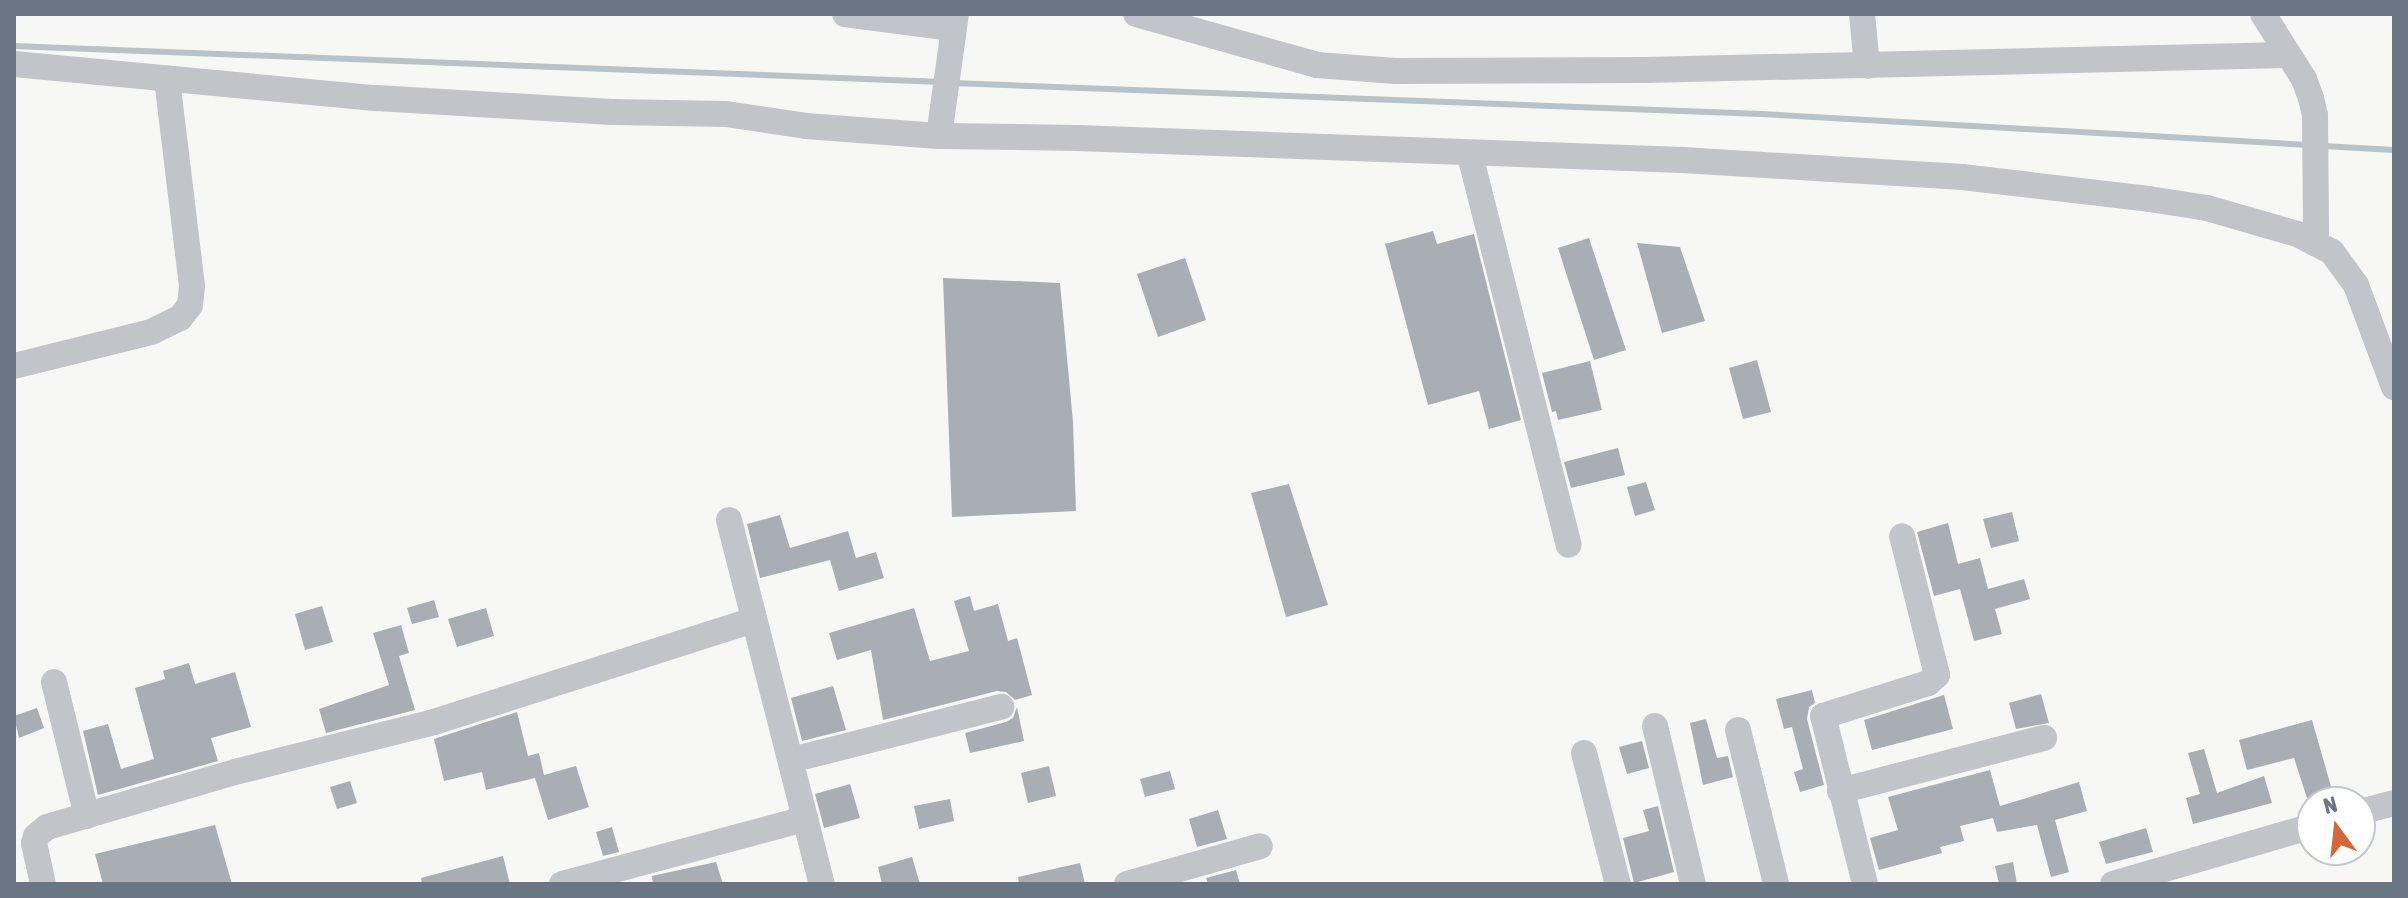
<!DOCTYPE html>
<style>
body{margin:0}
#map{position:relative;width:2408px;height:898px;overflow:hidden;background:#f7f8f5;font-family:"Asap Condensed",sans-serif}
div>[style]{position:absolute}
.stream>*{height:6px;margin:-3px;padding:0 3px;transform-origin:3px;border-radius:3px;background:#b9c2c7}
.building>*{inset:0;background:#a8aeb4}
.minor>*{height:26px;margin:-13px;padding:0 13px;transform-origin:13px;border-radius:13px;background:#c1c4c8}
span{translate:-50% -50%;white-space:nowrap;text-align:center;line-height:1.15;-webkit-text-stroke:8px #fff;paint-order:stroke}
.frame{position:absolute;inset:0;border:16px solid #697683;pointer-events:none}
.north{position:absolute;left:2296px;top:786px;width:80px;height:80px;box-sizing:border-box;background:#fff;border:2px solid #c3c8cd;border-radius:50%;rotate:345deg;font-size:22px;font-weight:700;line-height:32px;text-align:center;color:#697683}
.north::after{content:'';display:block;margin:auto;width:28px;height:36px;background:#d46839;clip-path:polygon(50% 0,100% 100%,50% 72%,0 100%)}
</style>
<div id="map">
<div class="stream">
<div style="left:14px;top:46px;width:929px;rotate:2.22deg"></div>
<div style="left:953px;top:83px;width:809px;rotate:2.2deg"></div>
<div style="left:1761px;top:114px;width:548px;rotate:3.24deg"></div>
<div style="left:2323px;top:146px;width:71px;rotate:3.2deg"></div>
</div>
<div class="building">
<div style="clip-path:polygon(1433px 231px,1437px 244px,1474px 234px,1521px 420px,1489px 429px,1479px 391px,1428px 405px,1385px 244px)"></div>
<div style="clip-path:polygon(1589px 238px,1626px 350px,1594px 360px,1558px 248px)"></div>
<div style="clip-path:polygon(1637px 243px,1680px 247px,1705px 321px,1662px 333px)"></div>
<div style="clip-path:polygon(1185px 258px,1206px 320px,1158px 337px,1137px 274px)"></div>
<div style="clip-path:polygon(943px 278px,1060px 283px,1073px 422px,1076px 511px,952px 517px)"></div>
<div style="clip-path:polygon(1757px 360px,1771px 412px,1743px 419px,1729px 368px)"></div>
<div style="clip-path:polygon(1590px 361px,1602px 410px,1558px 420px,1556px 411px,1552px 412px,1542px 373px)"></div>
<div style="clip-path:polygon(1618px 448px,1625px 475px,1571px 488px,1564px 462px)"></div>
<div style="clip-path:polygon(1646px 482px,1655px 510px,1635px 516px,1627px 487px)"></div>
<div style="clip-path:polygon(1289px 484px,1328px 605px,1286px 617px,1251px 493px)"></div>
<div style="clip-path:polygon(2012px 512px,2019px 541px,1991px 548px,1983px 519px)"></div>
<div style="clip-path:polygon(780px 515px,790px 548px,848px 531px,856px 558px,876px 552px,884px 578px,839px 591px,830px 560px,760px 578px,747px 524px)"></div>
<div style="clip-path:polygon(1948px 523px,1958px 564px,1980px 558px,1988px 589px,2024px 579px,2030px 599px,1995px 609px,2002px 634px,1974px 641px,1960px 589px,1934px 596px,1917px 532px)"></div>
<div style="clip-path:polygon(970px 596px,974px 611px,998px 604px,1008px 641px,1017px 638px,1032px 695px,1015px 700px,1006px 692px,997px 691px,883px 720px,871px 650px,837px 660px,829px 633px,914px 608px,930px 661px,969px 651px,954px 601px)"></div>
<div style="clip-path:polygon(434px 600px,439px 617px,412px 624px,407px 608px)"></div>
<div style="clip-path:polygon(322px 606px,333px 642px,305px 650px,295px 614px)"></div>
<div style="clip-path:polygon(486px 608px,494px 636px,457px 647px,448px 619px)"></div>
<div style="clip-path:polygon(401px 625px,409px 653px,399px 656px,415px 710px,326px 733px,319px 709px,389px 685px,373px 633px)"></div>
<div style="clip-path:polygon(189px 663px,195px 684px,235px 672px,251px 727px,211px 738px,218px 761px,98px 795px,83px 731px,108px 724px,121px 769px,154px 759px,135px 688px,165px 679px,163px 671px)"></div>
<div style="clip-path:polygon(833px 686px,846px 730px,802px 741px,791px 698px)"></div>
<div style="clip-path:polygon(1812px 690px,1815px 703px,1809px 707px,1807px 719px,1824px 785px,1800px 792px,1794px 772px,1803px 769px,1792px 727px,1784px 729px,1776px 699px)"></div>
<div style="clip-path:polygon(2041px 694px,2049px 723px,2016px 729px,2009px 703px)"></div>
<div style="clip-path:polygon(1944px 695px,1953px 729px,1872px 750px,1864px 720px)"></div>
<div style="clip-path:polygon(1017px 707px,1024px 741px,970px 753px,965px 733px,1006px 722px,1013px 718px)"></div>
<div style="clip-path:polygon(37px 708px,44px 728px,19px 738px,14px 716px)"></div>
<div style="clip-path:polygon(517px 712px,528px 756px,539px 753px,544px 775px,576px 766px,589px 807px,548px 820px,535px 778px,486px 790px,482px 772px,444px 781px,434px 739px)"></div>
<div style="clip-path:polygon(1706px 719px,1717px 758px,1728px 756px,1733px 777px,1703px 785px,1690px 723px)"></div>
<div style="clip-path:polygon(2312px 720px,2332px 790px,2307px 798px,2294px 758px,2247px 770px,2239px 740px)"></div>
<div style="clip-path:polygon(1642px 741px,1649px 768px,1627px 774px,1619px 747px)"></div>
<div style="clip-path:polygon(2204px 749px,2217px 793px,2264px 776px,2272px 803px,2193px 824px,2186px 798px,2200px 794px,2188px 753px)"></div>
<div style="clip-path:polygon(1049px 766px,1056px 796px,1028px 803px,1021px 773px)"></div>
<div style="clip-path:polygon(1990px 770px,2000px 806px,2079px 782px,2087px 811px,2055px 820px,2069px 872px,2051px 877px,2037px 825px,1997px 832px,1993px 818px,1960px 826px,1964px 841px,1940px 847px,1942px 853px,1879px 870px,1870px 838px,1898px 830px,1888px 797px)"></div>
<div style="clip-path:polygon(1170px 771px,1175px 789px,1145px 797px,1140px 779px)"></div>
<div style="clip-path:polygon(350px 781px,357px 803px,337px 809px,330px 787px)"></div>
<div style="clip-path:polygon(850px 784px,860px 818px,824px 828px,815px 794px)"></div>
<div style="clip-path:polygon(950px 799px,954px 821px,919px 829px,914px 806px)"></div>
<div style="clip-path:polygon(1658px 806px,1674px 872px,1634px 883px,1623px 838px,1649px 831px,1643px 810px)"></div>
<div style="clip-path:polygon(1218px 810px,1227px 839px,1197px 847px,1189px 819px)"></div>
<div style="clip-path:polygon(215px 825px,232px 884px,103px 884px,95px 854px)"></div>
<div style="clip-path:polygon(612px 827px,619px 852px,603px 856px,596px 832px)"></div>
<div style="clip-path:polygon(2146px 828px,2153px 852px,2106px 864px,2099px 842px)"></div>
<div style="clip-path:polygon(503px 856px,510px 884px,422px 884px,421px 878px)"></div>
<div style="clip-path:polygon(912px 857px,920px 884px,882px 884px,878px 867px)"></div>
<div style="clip-path:polygon(716px 862px,723px 884px,653px 884px,652px 876px)"></div>
<div style="clip-path:polygon(2013px 862px,2017px 884px,1999px 884px,1995px 866px)"></div>
<div style="clip-path:polygon(1080px 863px,1085px 884px,1019px 884px,1018px 877px)"></div>
<div style="clip-path:polygon(1236px 870px,1240px 884px,1208px 884px,1206px 878px)"></div>
</div>
<div class="minor">
<div style="left:845px;top:14px;width:108px;rotate:7.5deg"></div>
<div style="left:1136px;top:14px;width:188px;rotate:15.7deg"></div>
<div style="left:1317px;top:65px;width:78px;rotate:4.4deg"></div>
<div style="left:1395px;top:71px;width:251px;rotate:-0.2deg"></div>
<div style="left:1646px;top:70px;width:640px;rotate:-1.34deg"></div>
<div style="left:1862px;top:14px;width:52px;rotate:84.5deg"></div>
<div style="left:2263px;top:14px;width:77px;rotate:57.8deg"></div>
<div style="left:2304px;top:79px;width:20px;rotate:70deg"></div>
<div style="left:2311px;top:98px;width:17px;rotate:77deg"></div>
<div style="left:2315px;top:115px;width:127px;rotate:89.5deg"></div>
<div style="left:14px;top:64px;width:365px;rotate:5.4deg"></div>
<div style="left:377px;top:98px;width:235px;rotate:3.4deg"></div>
<div style="left:612px;top:112px;width:114px;rotate:1deg"></div>
<div style="left:726px;top:114px;width:81px;rotate:8.5deg"></div>
<div style="left:806px;top:126px;width:133px;rotate:4.3deg"></div>
<div style="left:939px;top:136px;width:138px;rotate:0.8deg"></div>
<div style="left:1077px;top:138px;width:606px;rotate:2.08deg"></div>
<div style="left:1683px;top:160px;width:280px;rotate:3.5deg"></div>
<div style="left:1962px;top:177px;width:188px;rotate:6.7deg"></div>
<div style="left:2149px;top:199px;width:59px;rotate:8.8deg"></div>
<div style="left:2207px;top:208px;width:94px;rotate:16.1deg"></div>
<div style="left:2297px;top:234px;width:39px;rotate:27deg"></div>
<div style="left:2332px;top:252px;width:41px;rotate:54deg"></div>
<div style="left:2356px;top:285px;width:109px;rotate:69.6deg"></div>
<div style="left:939px;top:136px;width:123px;rotate:-82.1deg"></div>
<div style="left:1470px;top:155px;width:402px;rotate:75.8deg"></div>
<div style="left:14px;top:366px;width:141px;rotate:-13.9deg"></div>
<div style="left:151px;top:332px;width:32px;rotate:-26deg"></div>
<div style="left:180px;top:318px;width:16px;rotate:-52deg"></div>
<div style="left:190px;top:305px;width:19px;rotate:-84deg"></div>
<div style="left:192px;top:286px;width:209px;rotate:-96.9deg"></div>
<div style="left:729px;top:520px;width:376px;rotate:75.7deg"></div>
<div style="left:54px;top:682px;width:138px;rotate:76.2deg"></div>
<div style="left:1655px;top:726px;width:163px;rotate:76.5deg"></div>
<div style="left:1738px;top:730px;width:159px;rotate:76.1deg"></div>
<div style="left:1584px;top:753px;width:135px;rotate:75.5deg"></div>
<div style="left:791px;top:760px;width:217px;rotate:-14.2deg"></div>
<div style="left:1840px;top:791px;width:211px;rotate:-14.6deg"></div>
<div style="left:2360px;top:812px;width:35px;rotate:-15deg"></div>
<div style="left:43px;top:884px;width:42px;rotate:-102.4deg"></div>
<div style="left:34px;top:843px;width:7px;rotate:-74deg"></div>
<div style="left:36px;top:836px;width:14px;rotate:-39deg"></div>
<div style="left:47px;top:827px;width:200px;rotate:-16.3deg"></div>
<div style="left:239px;top:771px;width:201px;rotate:-14.1deg"></div>
<div style="left:434px;top:722px;width:335px;rotate:-17.7deg"></div>
<div style="left:562px;top:884px;width:252px;rotate:-15deg"></div>
<div style="left:1127px;top:884px;width:138px;rotate:-15.9deg"></div>
<div style="left:1865px;top:884px;width:173px;rotate:-104deg"></div>
<div style="left:1823px;top:716px;width:110px;rotate:-17.4deg"></div>
<div style="left:1928px;top:683px;width:12px;rotate:-42deg"></div>
<div style="left:1937px;top:675px;width:143px;rotate:-104.1deg"></div>
<div style="left:2113px;top:884px;width:207px;rotate:-16.2deg"></div>
</div>
<div class="frame"></div>
<div class="north">N</div>
</div>
